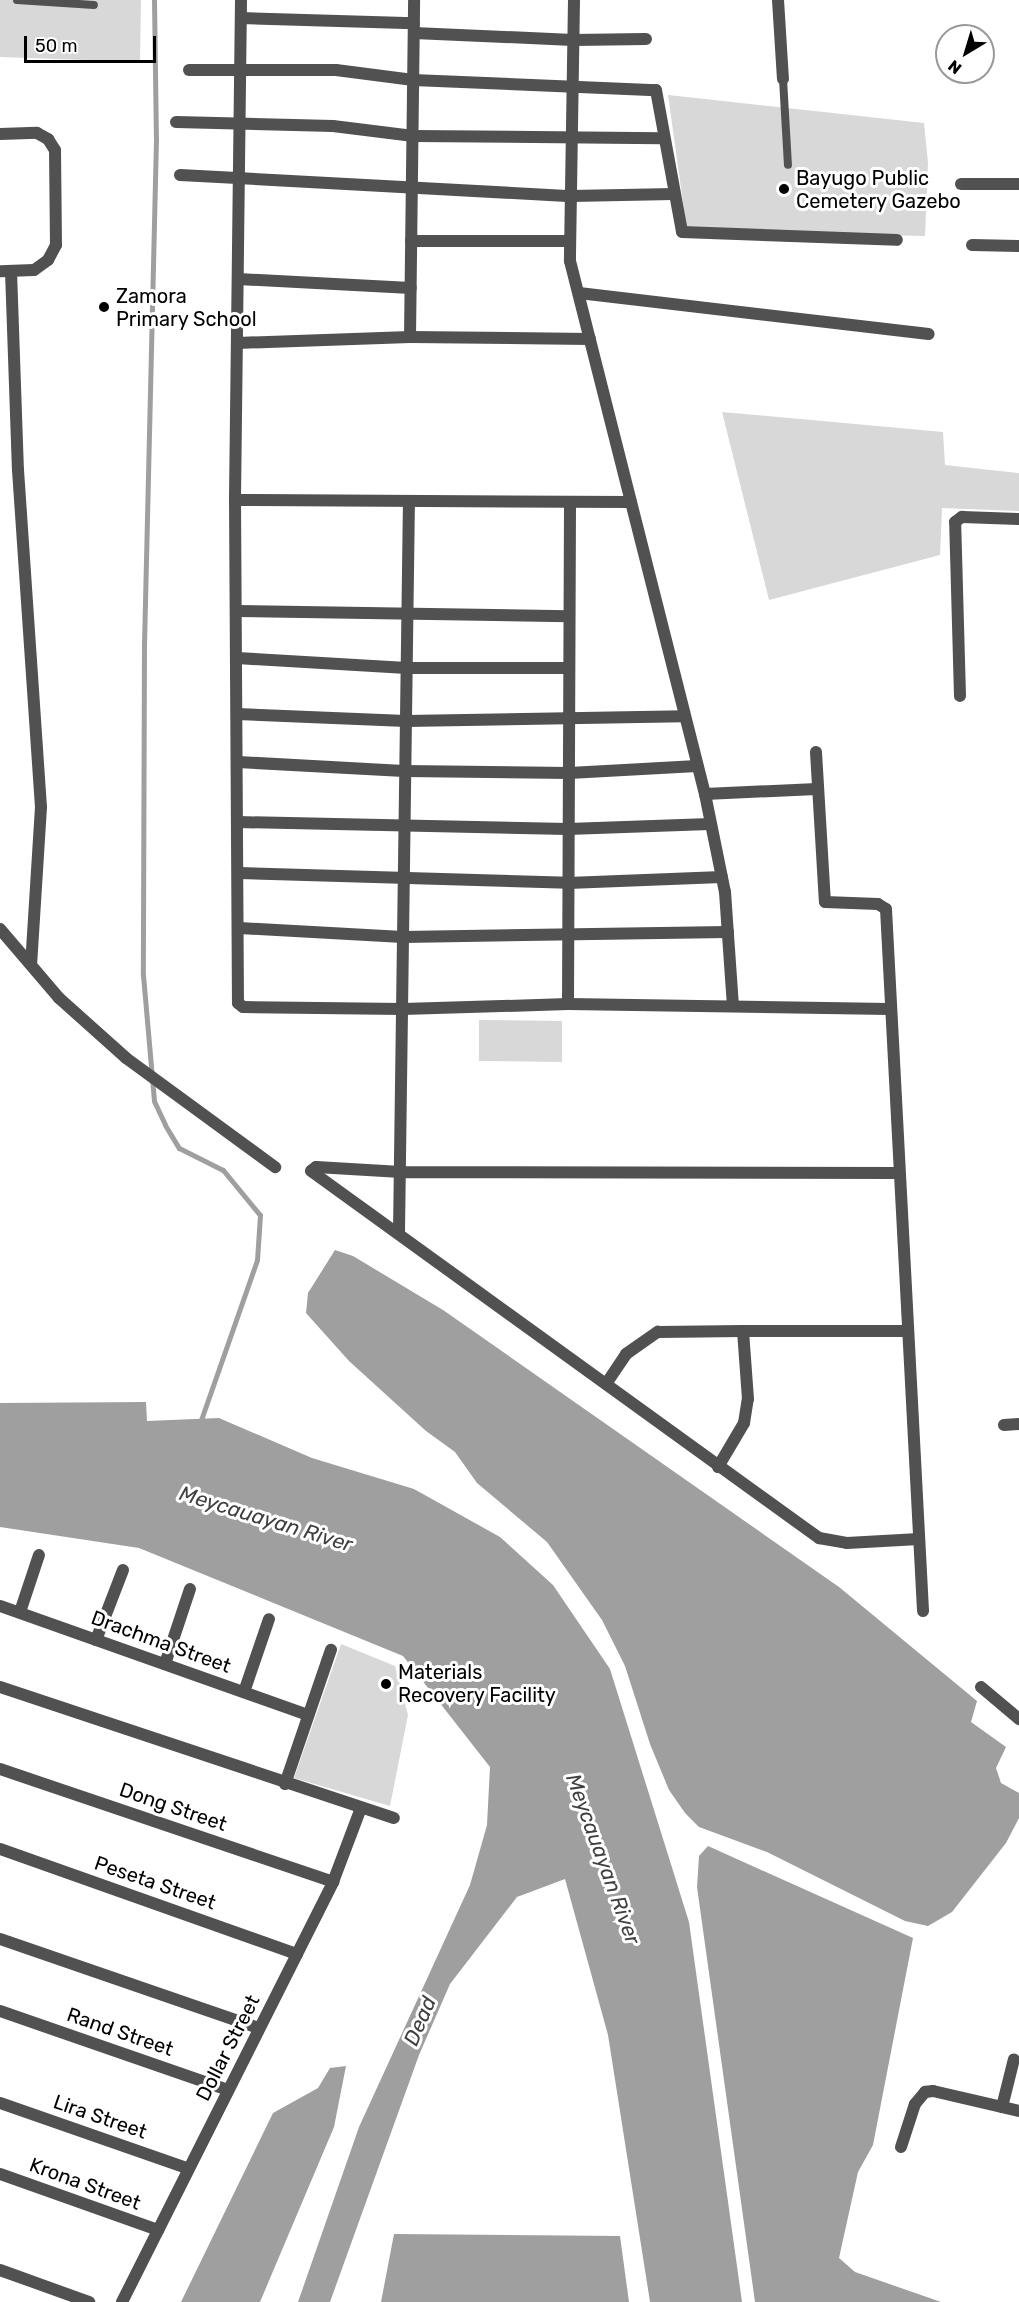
<!DOCTYPE html>
<style>
body{margin:0}
#map{position:relative;width:1019px;height:2302px;overflow:hidden;background:#fff;font-family:Rubik,sans-serif}
div>[style]{position:absolute}
.green>*{inset:0;background:#d8d8d8}
.water>*{inset:0;background:#9f9f9f}
.stream>*{height:5px;margin:-2.5px;padding:0 2.5px;transform-origin:2.5px;border-radius:2.5px;background:#9f9f9f}
.lane>*{height:8px;margin:-4px;padding:0 4px;transform-origin:4px;border-radius:4px;background:#515151}
.street>*{height:12px;margin:-6px;padding:0 6px;transform-origin:6px;border-radius:6px;background:#515151}
.dots>*{width:16px;height:16px;translate:-50% -50%;box-sizing:border-box;border:3px solid #fff;border-radius:50%}
span{translate:-50% -50%;white-space:nowrap;text-align:center;line-height:1.15;-webkit-text-stroke:6px #fff;paint-order:stroke}
.poi-label{font-size:20px;color:#000}
.left{translate:0 -50%;text-align:left}
.street-label{font-size:20px;color:#000}
.water-label{font-size:21px;color:#404040;font-style:italic}
.north{position:absolute;left:935px;top:24px;width:60px;height:60px;box-sizing:border-box;background:#fff;border:2px solid #999;border-radius:50%;rotate:218deg;font-size:16px;font-weight:700;line-height:24px;text-align:center;color:#000}
.north::after{content:'';display:block;margin:auto;width:21px;height:27px;background:#000;clip-path:polygon(50% 0,100% 100%,50% 72%,0 100%)}
.scale{position:absolute;left:24px;top:36px;width:132px;height:27px;box-sizing:border-box;border:3px solid #000;border-top:0;padding-left:8px;font-size:18px;line-height:21px;white-space:nowrap;color:#000;-webkit-text-stroke:4px #fff;paint-order:stroke}
</style>
<div id="map">
<div class="green">
<i style="clip-path:polygon(0 0,141px 0,140px 62px,0 57px)"></i>
<i style="clip-path:polygon(668px 95px,924px 123px,928px 163px,925px 236px,687px 231px)"></i>
<i style="clip-path:polygon(722px 412px,943px 432px,945px 465px,1019px 473px,1019px 511px,942px 508px,940px 555px,769px 600px)"></i>
<i style="clip-path:polygon(479px 1020px,562px 1021px,562px 1062px,479px 1061px)"></i>
<i style="clip-path:polygon(341px 1644px,395px 1666px,408px 1715px,390px 1806px,294px 1778px)"></i>
</div>
<div class="water">
<i style="clip-path:polygon(335px 1250px,353px 1256px,443px 1310px,839px 1587px,977px 1701px,971px 1722px,1006px 1747px,996px 1768px,1001px 1783px,1019px 1793px,1019px 1818px,1006px 1843px,952px 1912px,928px 1926px,905px 1921px,767px 1852px,699px 1827px,685px 1813px,669px 1790px,650px 1744px,625px 1666px,602px 1620px,547px 1542px,477px 1483px,455px 1452px,426px 1431px,349px 1361px,306px 1313px,308px 1293px)"></i>
<i style="clip-path:polygon(146px 1402px,147px 1421px,219px 1418px,312px 1458px,414px 1489px,500px 1537px,553px 1585px,610px 1669px,689px 1922px,742px 2302px,650px 2302px,608px 2035px,565px 1879px,517px 1897px,450px 1984px,419px 2055px,330px 2302px,298px 2302px,359px 2127px,470px 1885px,487px 1825px,490px 1767px,403px 1656px,139px 1548px,0 1527px,0 1403px)"></i>
<i style="clip-path:polygon(708px 1846px,913px 1938px,873px 2145px,858px 2172px,839px 2258px,855px 2272px,941px 2302px,755px 2302px,697px 1887px,699px 1856px)"></i>
<i style="clip-path:polygon(346px 2066px,334px 2127px,260px 2302px,181px 2302px,273px 2113px,318px 2088px,330px 2068px)"></i>
<i style="clip-path:polygon(394px 2234px,620px 2236px,629px 2302px,381px 2302px)"></i>
</div>
<div class="stream">
<i style="left:154px;top:0;width:139px;rotate:89.2deg"></i>
<i style="left:156px;top:139px;width:505px;rotate:91.36deg"></i>
<i style="left:144px;top:644px;width:331px;rotate:90.2deg"></i>
<i style="left:143px;top:975px;width:126px;rotate:85deg"></i>
<i style="left:154px;top:1101px;width:26px;rotate:65deg"></i>
<i style="left:165px;top:1125px;width:27px;rotate:59deg"></i>
<i style="left:179px;top:1148px;width:49px;rotate:26.6deg"></i>
<i style="left:223px;top:1170px;width:58px;rotate:50.6deg"></i>
<i style="left:260px;top:1215px;width:45px;rotate:93.8deg"></i>
<i style="left:257px;top:1260px;width:173px;rotate:109.3deg"></i>
</div>
<div class="lane">
<i style="left:17px;top:0;width:77px;rotate:3.7deg"></i>
<i style="left:783px;top:79px;width:86px;rotate:86.7deg"></i>
</div>
<div class="street">
<i style="left:241px;top:0;width:500px;rotate:90.69deg"></i>
<i style="left:235px;top:500px;width:503px;rotate:89.66deg"></i>
<i style="left:238px;top:1003px;width:6px;rotate:39deg"></i>
<i style="left:243px;top:1007px;width:160px;rotate:0.7deg"></i>
<i style="left:403px;top:1009px;width:165px;rotate:-1.7deg"></i>
<i style="left:568px;top:1004px;width:321px;rotate:0.9deg"></i>
<i style="left:574px;top:0;width:261px;rotate:90.9deg"></i>
<i style="left:570px;top:261px;width:550px;rotate:75.79deg"></i>
<i style="left:705px;top:794px;width:100px;rotate:78.5deg"></i>
<i style="left:725px;top:892px;width:114px;rotate:86deg"></i>
<i style="left:778px;top:0;width:79px;rotate:86.4deg"></i>
<i style="left:241px;top:18px;width:173px;rotate:1.7deg"></i>
<i style="left:414px;top:33px;width:159px;rotate:2.5deg"></i>
<i style="left:573px;top:40px;width:73px;rotate:-0.8deg"></i>
<i style="left:189px;top:70px;width:147px"></i>
<i style="left:336px;top:70px;width:78px;rotate:7.4deg"></i>
<i style="left:413px;top:80px;width:243px;rotate:2.4deg"></i>
<i style="left:656px;top:90px;width:144px;rotate:79.6deg"></i>
<i style="left:682px;top:232px;width:215px;rotate:2.1deg"></i>
<i style="left:176px;top:122px;width:157px;rotate:1.5deg"></i>
<i style="left:333px;top:126px;width:81px;rotate:7.1deg"></i>
<i style="left:413px;top:136px;width:249px;rotate:0.5deg"></i>
<i style="left:0;top:134px;width:37px;rotate:-2deg"></i>
<i style="left:37px;top:133px;width:13px;rotate:29deg"></i>
<i style="left:48px;top:139px;width:13px;rotate:58deg"></i>
<i style="left:55px;top:150px;width:95px;rotate:89.4deg"></i>
<i style="left:56px;top:245px;width:17px;rotate:118deg"></i>
<i style="left:48px;top:260px;width:17px;rotate:144deg"></i>
<i style="left:34px;top:270px;width:34px;rotate:178deg"></i>
<i style="left:180px;top:175px;width:392px;rotate:3.1deg"></i>
<i style="left:571px;top:196px;width:103px;rotate:-1.1deg"></i>
<i style="left:961px;top:184px;width:58px"></i>
<i style="left:411px;top:241px;width:158px"></i>
<i style="left:972px;top:245px;width:47px;rotate:1.2deg"></i>
<i style="left:11px;top:271px;width:199px;rotate:88deg"></i>
<i style="left:18px;top:470px;width:338px;rotate:86.1deg"></i>
<i style="left:41px;top:807px;width:158px;rotate:93.6deg"></i>
<i style="left:238px;top:279px;width:173px;rotate:3deg"></i>
<i style="left:579px;top:293px;width:352px;rotate:6.7deg"></i>
<i style="left:410px;top:337px;width:337px;rotate:-89.3deg"></i>
<i style="left:237px;top:343px;width:173px;rotate:-2deg"></i>
<i style="left:410px;top:337px;width:180px;rotate:0.6deg"></i>
<i style="left:235px;top:500px;width:396px;rotate:0.3deg"></i>
<i style="left:236px;top:611px;width:333px;rotate:0.9deg"></i>
<i style="left:237px;top:658px;width:170px;rotate:3.4deg"></i>
<i style="left:407px;top:668px;width:162px"></i>
<i style="left:960px;top:696px;width:174px;rotate:-91.6deg"></i>
<i style="left:955px;top:522px;width:9px;rotate:-36deg"></i>
<i style="left:962px;top:517px;width:57px;rotate:2deg"></i>
<i style="left:237px;top:714px;width:169px;rotate:2.4deg"></i>
<i style="left:406px;top:721px;width:278px;rotate:-1deg"></i>
<i style="left:816px;top:752px;width:150px;rotate:86.6deg"></i>
<i style="left:825px;top:902px;width:53px;rotate:2.2deg"></i>
<i style="left:878px;top:904px;width:9px;rotate:32deg"></i>
<i style="left:886px;top:909px;width:703px;rotate:86.98deg"></i>
<i style="left:238px;top:762px;width:166px;rotate:3.1deg"></i>
<i style="left:404px;top:771px;width:165px;rotate:0.7deg"></i>
<i style="left:569px;top:773px;width:128px;rotate:-3.1deg"></i>
<i style="left:705px;top:794px;width:112px;rotate:-2.6deg"></i>
<i style="left:238px;top:822px;width:330px;rotate:1.2deg"></i>
<i style="left:568px;top:829px;width:142px;rotate:-2deg"></i>
<i style="left:239px;top:873px;width:329px;rotate:1.7deg"></i>
<i style="left:568px;top:883px;width:154px;rotate:-2.2deg"></i>
<i style="left:240px;top:928px;width:163px;rotate:3.2deg"></i>
<i style="left:403px;top:937px;width:325px;rotate:-0.9deg"></i>
<i style="left:0;top:929px;width:91px;rotate:49.5deg"></i>
<i style="left:59px;top:998px;width:90px;rotate:41.8deg"></i>
<i style="left:126px;top:1058px;width:185px;rotate:36.2deg"></i>
<i style="left:568px;top:1004px;width:502px;rotate:-89.77deg"></i>
<i style="left:899px;top:1173px;width:498px;rotate:-179.9deg"></i>
<i style="left:401px;top:1172px;width:85px;rotate:-176.6deg"></i>
<i style="left:316px;top:1167px;width:6px;rotate:141deg"></i>
<i style="left:311px;top:1171px;width:627px;rotate:35.85deg"></i>
<i style="left:819px;top:1538px;width:28px;rotate:10deg"></i>
<i style="left:847px;top:1543px;width:72px;rotate:-3.2deg"></i>
<i style="left:399px;top:1232px;width:731px;rotate:-89.22deg"></i>
<i style="left:606px;top:1384px;width:36px;rotate:-56deg"></i>
<i style="left:626px;top:1354px;width:39px;rotate:-35deg"></i>
<i style="left:658px;top:1332px;width:85px;rotate:-0.7deg"></i>
<i style="left:1004px;top:1425px;width:15px;rotate:-4deg"></i>
<i style="left:718px;top:1467px;width:51px;rotate:-59.4deg"></i>
<i style="left:744px;top:1423px;width:24px;rotate:-81deg"></i>
<i style="left:748px;top:1399px;width:68px;rotate:-94.2deg"></i>
<i style="left:743px;top:1331px;width:165px"></i>
<i style="left:0;top:1606px;width:327px;rotate:19.5deg"></i>
<i style="left:20px;top:1612px;width:60px;rotate:-71.6deg"></i>
<i style="left:96px;top:1640px;width:75px;rotate:-68.9deg"></i>
<i style="left:165px;top:1664px;width:79px;rotate:-71.6deg"></i>
<i style="left:0;top:1687px;width:415px;rotate:18.4deg"></i>
<i style="left:981px;top:1687px;width:50px;rotate:40.1deg"></i>
<i style="left:244px;top:1692px;width:77px;rotate:-71.1deg"></i>
<i style="left:0;top:1769px;width:352px;rotate:18.7deg"></i>
<i style="left:285px;top:1784px;width:142px;rotate:-71.1deg"></i>
<i style="left:0;top:1849px;width:315px;rotate:19.5deg"></i>
<i style="left:0;top:1939px;width:274px;rotate:19deg"></i>
<i style="left:0;top:2011px;width:241px;rotate:19.1deg"></i>
<i style="left:0;top:2103px;width:198px;rotate:19.2deg"></i>
<i style="left:1002px;top:2107px;width:49px;rotate:-76deg"></i>
<i style="left:901px;top:2147px;width:45px;rotate:-72deg"></i>
<i style="left:915px;top:2104px;width:16px;rotate:-50deg"></i>
<i style="left:925px;top:2092px;width:8px;rotate:-7deg"></i>
<i style="left:933px;top:2091px;width:88px;rotate:13.1deg"></i>
<i style="left:0;top:2174px;width:168px;rotate:19.5deg"></i>
<i style="left:0;top:2270px;width:95px;rotate:19.8deg"></i>
<i style="left:122px;top:2302px;width:470px;rotate:-63.3deg"></i>
<i style="left:333px;top:1882px;width:79px;rotate:-69.3deg"></i>
</div>
<div class="dots">
<i style="left:784px;top:189px;background:#000"></i>
<i style="left:104px;top:307px;background:#000"></i>
<i style="left:386px;top:1684px;background:#000"></i>
</div>
<div class="poi-label">
<span class="left" style="left:796px;top:190px">Bayugo Public<br>Cemetery Gazebo</span>
<span class="left" style="left:116px;top:308px">Zamora<br>Primary School</span>
<span class="left" style="left:398px;top:1684px">Materials<br>Recovery Facility</span>
</div>
<div class="street-label">
<span style="left:161px;top:1642px;rotate:20deg">Drachma Street</span>
<span style="left:173px;top:1807px;rotate:19deg">Dong Street</span>
<span style="left:155px;top:1883px;rotate:19deg">Peseta Street</span>
<span style="left:120px;top:2032px;rotate:19deg">Rand Street</span>
<span style="left:228px;top:2048px;rotate:-63deg">Dollar Street</span>
<span style="left:100px;top:2117px;rotate:19deg">Lira Street</span>
<span style="left:85px;top:2184px;rotate:20deg">Krona Street</span>
</div>
<div class="water-label">
<span style="left:266px;top:1519px;rotate:17deg">Meycauayan River</span>
<span style="left:603px;top:1859px;rotate:70deg">Meycauayan River</span>
<span style="left:420px;top:2021px;rotate:-67deg">Dead</span>
</div>
<div class="north">N</div>
<div class="scale">50 m</div>
</div>
